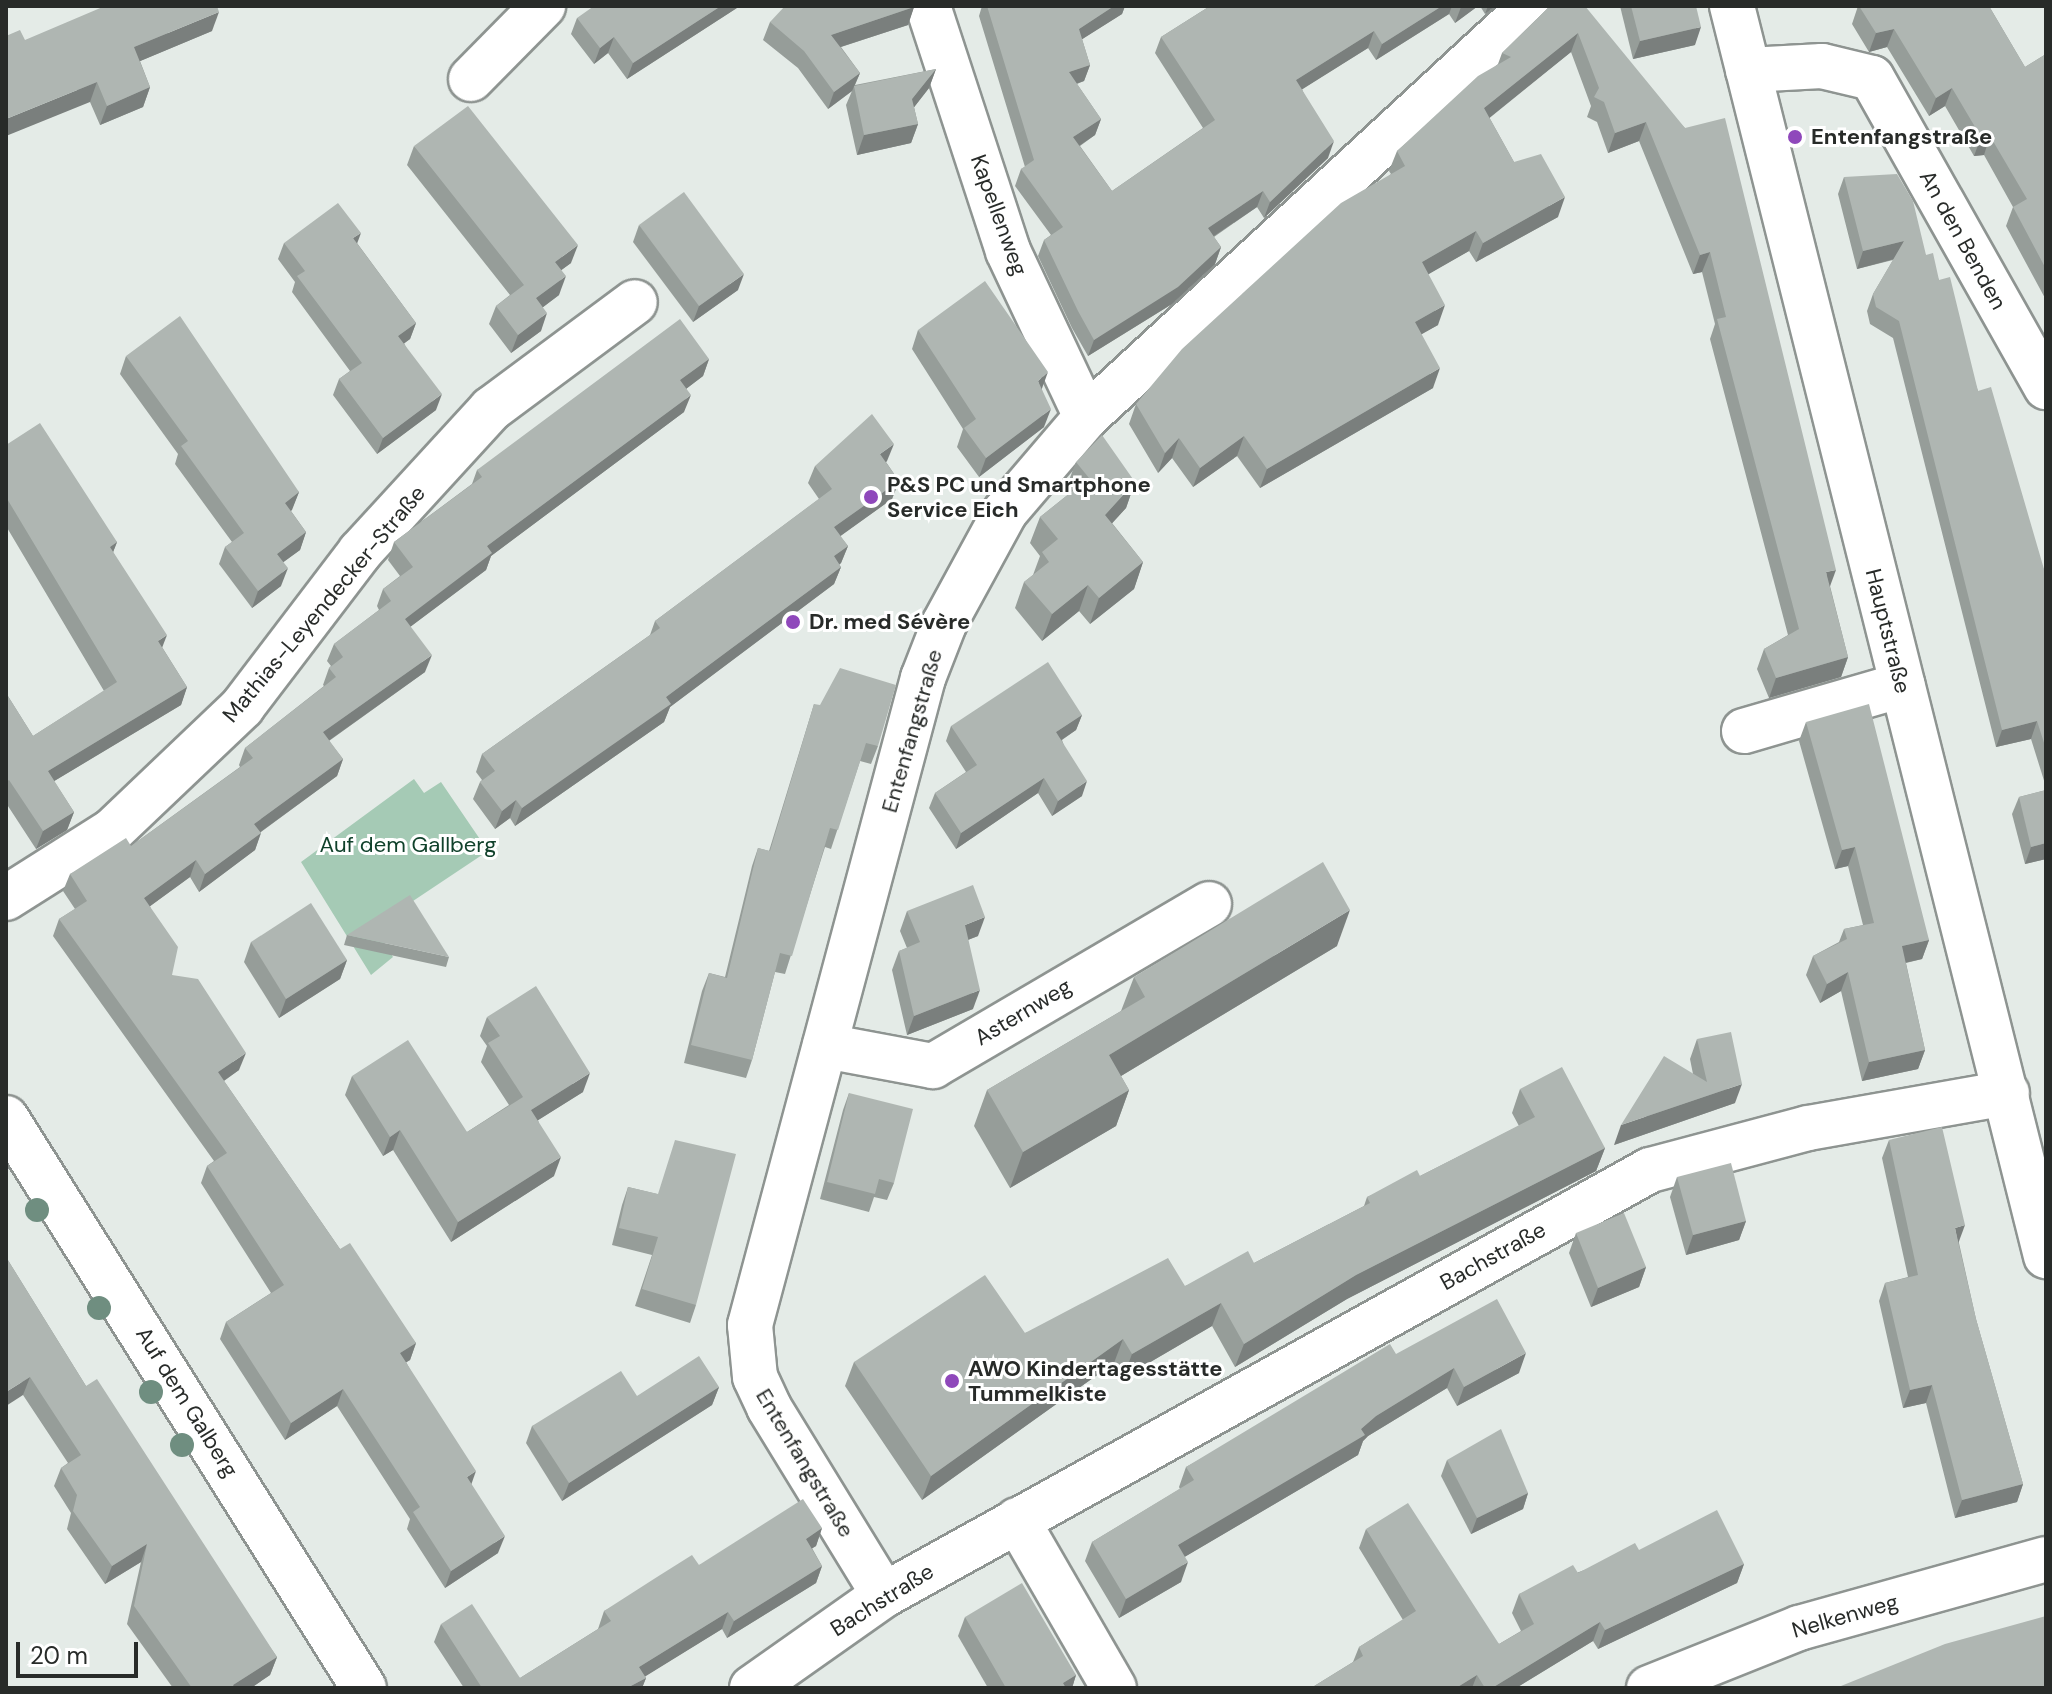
<!DOCTYPE html>
<meta charset="utf-8">
<style>
body{margin:0}
#map{position:relative;width:2052px;height:1694px;overflow:hidden;background:#e4ebe7;font-family:"DM Sans",sans-serif}
div>[style]{position:absolute}
.green>*{inset:0;background:#a5cab5}
.roads{filter:drop-shadow(2px 0 #8e9491) drop-shadow(-2px 0 #8e9491) drop-shadow(0 2px #8e9491) drop-shadow(0 -2px #8e9491)}
.minor>*{height:44px;margin:-22px;padding:0 22px;transform-origin:22px;border-radius:22px;background:#fff}
.trees>*{width:24px;height:24px;margin:-12px;border-radius:50%;background:#6f8e80}
.wall>*{inset:0;background:#969d99}
.shaded-wall>*{inset:0;background:#7a7f7d}
.building>*{inset:0;background:#afb6b2}
.dots>*{width:22px;height:22px;translate:-50% -50%;box-sizing:border-box;border:4px solid #fff;border-radius:50%}
span{translate:-50% -50%;white-space:nowrap;text-align:center;line-height:1.15;-webkit-text-stroke:6px #fff;paint-order:stroke}
.poi-label{font-size:22px;color:#282b29;font-weight:700}
.left{translate:0 -50%;text-align:left}
.street-label{font-size:22px;color:#282b29}
.park-label{font-size:22px;color:#10412b}
.frame{position:absolute;inset:0;border:8px solid #282b29;pointer-events:none}
.scale{position:absolute;left:16px;top:1642px;width:122px;height:36px;box-sizing:border-box;border:4px solid #282b29;border-top:0;padding-left:10px;font-size:24px;line-height:28px;white-space:nowrap;color:#282b29;-webkit-text-stroke:6px #fff;paint-order:stroke}
</style>
<div id="map">
<div class="green">
<i style="clip-path:polygon(414px 779px,424px 793px,441px 782px,488px 851px,374px 927px,393px 957px,371px 975px,301px 862px)"></i>
</div>
<div class="roads">
<div class="minor">
<i style="left:928px;top:6px;width:258px;rotate:71.9deg"></i>
<i style="left:1008px;top:251px;width:183px;rotate:64.8deg"></i>
<i style="left:1732px;top:6px;width:1289px;rotate:75.9deg"></i>
<i style="left:1748px;top:70px;width:74px;rotate:-3.1deg"></i>
<i style="left:1822px;top:66px;width:51px;rotate:13.5deg"></i>
<i style="left:1872px;top:78px;width:355px;rotate:60.6deg"></i>
<i style="left:471px;top:79px;width:103px;rotate:-45.4deg"></i>
<i style="left:1744px;top:731px;width:165px;rotate:-16.2deg"></i>
<i style="left:6px;top:898px;width:125px;rotate:-32.3deg"></i>
<i style="left:112px;top:831px;width:180px;rotate:-43.6deg"></i>
<i style="left:242px;top:707px;width:195px;rotate:-52.7deg"></i>
<i style="left:360px;top:552px;width:194px;rotate:-47.5deg"></i>
<i style="left:491px;top:409px;width:179px;rotate:-36.6deg"></i>
<i style="left:825px;top:1046px;width:110px;rotate:10.5deg"></i>
<i style="left:933px;top:1066px;width:320px;rotate:-30.4deg"></i>
<i style="left:6px;top:1118px;width:673px;rotate:57.87deg"></i>
<i style="left:1017px;top:1520px;width:194px;rotate:60deg"></i>
<i style="left:884px;top:1595px;width:220px;rotate:-121.5deg"></i>
<i style="left:769px;top:1407px;width:33px;rotate:-115deg"></i>
<i style="left:755px;top:1377px;width:52px;rotate:-95.5deg"></i>
<i style="left:750px;top:1325px;width:670px;rotate:-75.03deg"></i>
<i style="left:923px;top:678px;width:58px;rotate:-68.7deg"></i>
<i style="left:944px;top:624px;width:128px;rotate:-61.4deg"></i>
<i style="left:1005px;top:512px;width:125px;rotate:-49.5deg"></i>
<i style="left:1086px;top:417px;width:606px;rotate:-42.73deg"></i>
<i style="left:752px;top:1688px;width:161px;rotate:-35.2deg"></i>
<i style="left:884px;top:1595px;width:876px;rotate:-29.02deg"></i>
<i style="left:1650px;top:1170px;width:163px;rotate:-14.9deg"></i>
<i style="left:1808px;top:1128px;width:202px;rotate:-10deg"></i>
<i style="left:1649px;top:1688px;width:162px;rotate:-21.8deg"></i>
<i style="left:1799px;top:1628px;width:256px;rotate:-15.6deg"></i>
</div>
</div>
<div class="trees">
<i style="left:37px;top:1210px"></i>
<i style="left:99px;top:1308px"></i>
<i style="left:151px;top:1392px"></i>
<i style="left:182px;top:1445px"></i>
</div>
<div class="wall">
<i style="clip-path:polygon(740px 6px,627px 79px,608px 53px,594px 64px,571px 34px,577px 18px)"></i>
<i style="clip-path:polygon(982px 6px,1125px 6px,1122px 14px,1082px 39px,1090px 65px,1084px 81px,1077px 84px,1101px 119px,1095px 135px,1080px 146px,1112px 191px,1203px 128px,1155px 53px,1161px 37px,1210px 6px,1478px 6px,1455px 23px,1449px 14px,1376px 60px,1368px 48px,1302px 89px,1328px 158px,1264px 218px,1257px 207px,1214px 237px,1221px 247px,1215px 264px,1172px 304px,1088px 356px,1072px 328px,1038px 256px,1044px 240px,1051px 235px,1015px 186px,1021px 169px,1025px 167px,979px 16px)"></i>
<i style="clip-path:polygon(1480px 6px,1495px 6px,1485px 14px)"></i>
<i style="clip-path:polygon(1550px 6px,1685px 128px,1830px 586px,1848px 657px,1841px 677px,1769px 698px,1757px 669px,1764px 649px,1788px 635px,1710px 339px,1715px 324px,1702px 272px,1693px 274px,1639px 141px,1608px 153px,1597px 122px,1587px 117px,1591px 106px,1571px 52px,1489px 117px,1514px 162px,1558px 217px,1476px 262px,1469px 251px,1428px 274px,1438px 325px,1421px 334px,1433px 388px,1260px 488px,1237px 456px,1193px 487px,1172px 458px,1158px 473px,1129px 424px,1136px 404px,1391px 174px,1389px 171px,1397px 151px,1498px 64px,1502px 53px)"></i>
<i style="clip-path:polygon(1620px 6px,1696px 6px,1695px 45px,1633px 59px)"></i>
<i style="clip-path:polygon(1858px 6px,1989px 6px,2025px 67px,2046px 54px,2046px 300px,2006px 226px,2013px 207px,1984px 155px,1974px 156px,1945px 106px,1929px 116px,1887px 47px,1869px 52px,1852px 24px)"></i>
<i style="clip-path:polygon(914px 7px,908px 25px,841px 47px,860px 73px,855px 85px,936px 69px,929px 88px,914px 107px,918px 124px,911px 143px,857px 155px,846px 105px,852px 91px,828px 109px,798px 68px,763px 40px,770px 22px)"></i>
<i style="clip-path:polygon(212px 31px,140px 61px,150px 87px,143px 107px,100px 125px,90px 102px,25px 40px)"></i>
<i style="clip-path:polygon(414px 146px,571px 263px,561px 270px,559px 295px,543px 307px,541px 331px,511px 353px,489px 324px,496px 306px,510px 295px,407px 165px)"></i>
<i style="clip-path:polygon(1844px 177px,1926px 255px,1939px 280px,1978px 391px,2046px 576px,2046px 787px,2031px 739px,1996px 747px,1893px 338px,1870px 324px,1867px 311px,1873px 294px,1893px 260px,1857px 269px,1838px 194px)"></i>
<i style="clip-path:polygon(639px 225px,738px 290px,693px 322px,633px 242px)"></i>
<i style="clip-path:polygon(284px 243px,357px 243px,416px 323px,410px 339px,404px 343px,436px 410px,377px 454px,333px 395px,339px 379px,350px 371px,292px 292px,295px 282px,278px 259px)"></i>
<i style="clip-path:polygon(918px 330px,1042px 389px,1044px 427px,979px 477px,957px 447px,963px 429px,912px 349px)"></i>
<i style="clip-path:polygon(126px 356px,299px 492px,291px 511px,306px 532px,300px 550px,283px 562px,281px 586px,252px 608px,219px 564px,225px 547px,232px 542px,175px 464px,178px 454px,120px 374px)"></i>
<i style="clip-path:polygon(709px 359px,703px 376px,686px 389px,684px 412px,491px 556px,486px 570px,410px 627px,425px 672px,329px 741px,343px 759px,337px 776px,261px 832px,255px 850px,199px 892px,190px 877px,150px 906px,172px 975px,239px 1070px,224px 1081px,340px 1249px,416px 1343px,410px 1360px,406px 1362px,471px 1484px,498px 1553px,445px 1588px,407px 1529px,410px 1519px,337px 1406px,285px 1440px,220px 1339px,226px 1322px,271px 1293px,201px 1183px,207px 1166px,214px 1161px,53px 936px,59px 919px,75px 909px,63px 891px,70px 874px,131px 846px,240px 767px,239px 765px,245px 748px,324px 686px,323px 685px,329px 668px,331px 666px,327px 661px,334px 644px,379px 610px,377px 606px,383px 589px,400px 576px,388px 560px,394px 542px,472px 484px,477px 470px)"></i>
<i style="clip-path:polygon(6px 445px,117px 542px,113px 552px,162px 647px,187px 687px,181px 705px,54px 781px,74px 812px,67px 830px,36px 849px,6px 803px,6px 693px,33px 736px,104px 691px,6px 526px)"></i>
<i style="clip-path:polygon(887px 461px,886px 462px,899px 481px,892px 499px,840px 536px,848px 546px,841px 563px,839px 565px,841px 567px,834px 584px,670px 707px,664px 722px,515px 826px,510px 818px,495px 829px,473px 799px,480px 782px,482px 780px,476px 772px,482px 754px,650px 635px,655px 621px,819px 499px,808px 483px,815px 466px)"></i>
<i style="clip-path:polygon(1076px 462px,1135px 482px,1126px 508px,1112px 523px,1143px 562px,1134px 589px,1090px 624px,1079px 611px,1042px 641px,1015px 608px,1024px 582px,1033px 575px,1040px 556px,1030px 543px,1040px 517px,1070px 493px,1066px 488px)"></i>
<i style="clip-path:polygon(814px 704px,878px 746px,871px 764px,860px 761px,831px 849px,825px 847px,785px 974px,775px 972px,752px 1060px,746px 1078px,684px 1063px,702px 991px,709px 973px,725px 977px,752px 866px,758px 848px,769px 851px)"></i>
<i style="clip-path:polygon(1082px 715px,1076px 730px,1062px 740px,1082px 796px,1052px 816px,1038px 793px,956px 849px,929px 808px,935px 793px,966px 772px,946px 741px,951px 726px)"></i>
<i style="clip-path:polygon(1806px 722px,1929px 940px,1922px 959px,1906px 963px,1925px 1050px,1918px 1069px,1862px 1081px,1841px 991px,1820px 1003px,1806px 975px,1813px 956px,1839px 942px,1844px 929px,1863px 925px,1848px 866px,1835px 869px,1799px 741px)"></i>
<i style="clip-path:polygon(2046px 790px,2046px 859px,2025px 864px,2012px 814px,2019px 797px)"></i>
<i style="clip-path:polygon(907px 911px,978px 936px,968px 940px,973px 1009px,907px 1035px,892px 970px,899px 951px,907px 948px,900px 931px)"></i>
<i style="clip-path:polygon(347px 935px,449px 957px,446px 967px,344px 945px)"></i>
<i style="clip-path:polygon(251px 942px,347px 960px,340px 979px,279px 1018px,244px 962px)"></i>
<i style="clip-path:polygon(1337px 946px,1121px 1076px,1129px 1090px,1116px 1126px,1010px 1188px,974px 1126px,987px 1090px,1121px 1011px,1134px 977px)"></i>
<i style="clip-path:polygon(487px 1017px,583px 1092px,538px 1120px,554px 1176px,451px 1242px,393px 1150px,383px 1156px,345px 1095px,352px 1076px,467px 1132px,509px 1105px,481px 1062px,487px 1046px,480px 1036px)"></i>
<i style="clip-path:polygon(1697px 1039px,1735px 1103px,1614px 1145px,1693px 1074px,1690px 1059px)"></i>
<i style="clip-path:polygon(1520px 1089px,1605px 1148px,1596px 1171px,1347px 1299px,1235px 1367px,1212px 1326px,1123px 1378px,1114px 1363px,922px 1500px,845px 1386px,854px 1362px,1025px 1333px,1185px 1286px,1254px 1263px,1364px 1206px,1367px 1197px,1420px 1176px,1519px 1126px,1512px 1113px)"></i>
<i style="clip-path:polygon(849px 1093px,894px 1183px,887px 1200px,874px 1197px,869px 1212px,820px 1199px,843px 1110px)"></i>
<i style="clip-path:polygon(1889px 1140px,1959px 1243px,1976px 1319px,2023px 1484px,2017px 1502px,1955px 1518px,1926px 1403px,1903px 1408px,1879px 1301px,1885px 1283px,1908px 1277px,1882px 1158px)"></i>
<i style="clip-path:polygon(1677px 1177px,1746px 1221px,1739px 1240px,1686px 1255px,1670px 1197px)"></i>
<i style="clip-path:polygon(628px 1187px,657px 1194px,696px 1305px,690px 1323px,635px 1306px,652px 1255px,612px 1245px,622px 1205px)"></i>
<i style="clip-path:polygon(1576px 1233px,1646px 1267px,1639px 1287px,1591px 1307px,1569px 1253px)"></i>
<i style="clip-path:polygon(6px 1257px,86px 1386px,277px 1657px,270px 1675px,251px 1688px,173px 1688px,127px 1624px,141px 1562px,105px 1584px,67px 1529px,71px 1513px,54px 1486px,61px 1468px,68px 1463px,23px 1395px)"></i>
<i style="clip-path:polygon(1396px 1354px,1519px 1373px,1457px 1406px,1447px 1388px,1368px 1436px,1363px 1441px,1358px 1455px,1184px 1557px,1181px 1582px,1119px 1618px,1085px 1561px,1092px 1542px,1180px 1489px,1179px 1487px,1186px 1467px)"></i>
<i style="clip-path:polygon(719px 1387px,712px 1405px,562px 1501px,526px 1443px,532px 1426px,637px 1396px)"></i>
<i style="clip-path:polygon(1447px 1460px,1528px 1493px,1523px 1509px,1471px 1534px,1441px 1476px)"></i>
<i style="clip-path:polygon(822px 1528px,816px 1546px,812px 1548px,822px 1566px,816px 1583px,727px 1638px,722px 1629px,645px 1676px,646px 1678px,642px 1688px,464px 1688px,434px 1642px,441px 1624px,520px 1678px,598px 1629px,604px 1611px,699px 1565px)"></i>
<i style="clip-path:polygon(1366px 1529px,1499px 1644px,1521px 1631px,1512px 1613px,1519px 1594px,1639px 1550px,1744px 1564px,1737px 1583px,1598px 1649px,1593px 1641px,1516px 1688px,1311px 1688px,1353px 1662px,1359px 1647px,1403px 1620px,1359px 1548px)"></i>
<i style="clip-path:polygon(965px 1617px,1076px 1675px,1072px 1688px,988px 1688px,958px 1636px)"></i>
</div>
<div class="shaded-wall">
<i style="clip-path:polygon(721px 6px,740px 6px,627px 79px,633px 63px)"></i>
<i style="clip-path:polygon(1114px 6px,1125px 6px,1122px 14px,1073px 45px,1079px 29px)"></i>
<i style="clip-path:polygon(1442px 6px,1452px 6px,1449px 14px,1376px 60px,1382px 44px)"></i>
<i style="clip-path:polygon(1462px 6px,1478px 6px,1455px 23px,1461px 7px)"></i>
<i style="clip-path:polygon(1488px 6px,1495px 6px,1485px 14px)"></i>
<i style="clip-path:polygon(914px 7px,908px 25px,825px 52px,831px 35px)"></i>
<i style="clip-path:polygon(219px 12px,212px 31px,126px 67px,134px 47px)"></i>
<i style="clip-path:polygon(1701px 27px,1695px 45px,1633px 59px,1640px 41px)"></i>
<i style="clip-path:polygon(1894px 29px,1887px 47px,1869px 52px,1876px 33px)"></i>
<i style="clip-path:polygon(1374px 31px,1368px 48px,1290px 97px,1296px 80px)"></i>
<i style="clip-path:polygon(1578px 33px,1571px 52px,1477px 128px,1484px 108px)"></i>
<i style="clip-path:polygon(614px 37px,608px 53px,594px 64px,600px 48px)"></i>
<i style="clip-path:polygon(1090px 65px,1084px 81px,1063px 88px,1069px 72px)"></i>
<i style="clip-path:polygon(936px 69px,929px 88px,905px 119px,912px 99px)"></i>
<i style="clip-path:polygon(860px 73px,852px 91px,828px 109px,834px 92px)"></i>
<i style="clip-path:polygon(97px 82px,90px 102px,6px 136px,6px 119px)"></i>
<i style="clip-path:polygon(150px 87px,143px 107px,100px 125px,107px 106px)"></i>
<i style="clip-path:polygon(1952px 88px,1945px 106px,1929px 116px,1936px 98px)"></i>
<i style="clip-path:polygon(1101px 119px,1095px 135px,1067px 154px,1073px 137px)"></i>
<i style="clip-path:polygon(1646px 122px,1639px 141px,1608px 153px,1615px 133px)"></i>
<i style="clip-path:polygon(918px 124px,911px 143px,857px 155px,864px 135px)"></i>
<i style="clip-path:polygon(1990px 136px,1984px 155px,1974px 156px,1981px 137px)"></i>
<i style="clip-path:polygon(1334px 141px,1328px 158px,1264px 218px,1270px 202px)"></i>
<i style="clip-path:polygon(1263px 191px,1257px 207px,1202px 244px,1208px 228px)"></i>
<i style="clip-path:polygon(1565px 197px,1558px 217px,1476px 262px,1483px 243px)"></i>
<i style="clip-path:polygon(1476px 231px,1469px 251px,1415px 282px,1422px 262px)"></i>
<i style="clip-path:polygon(361px 233px,355px 249px,353px 238px)"></i>
<i style="clip-path:polygon(1904px 241px,1898px 258px,1857px 269px,1863px 251px)"></i>
<i style="clip-path:polygon(578px 245px,571px 263px,548px 280px,555px 262px)"></i>
<i style="clip-path:polygon(1221px 247px,1215px 264px,1172px 304px,1088px 356px,1094px 340px)"></i>
<i style="clip-path:polygon(1710px 252px,1702px 272px,1693px 274px,1700px 255px)"></i>
<i style="clip-path:polygon(744px 274px,738px 290px,693px 322px,699px 306px)"></i>
<i style="clip-path:polygon(566px 276px,559px 295px,530px 317px,536px 298px)"></i>
<i style="clip-path:polygon(1445px 305px,1438px 325px,1408px 342px,1415px 322px)"></i>
<i style="clip-path:polygon(547px 313px,541px 331px,511px 353px,518px 335px)"></i>
<i style="clip-path:polygon(416px 323px,410px 339px,393px 352px,398px 336px)"></i>
<i style="clip-path:polygon(709px 359px,703px 376px,674px 398px,680px 380px)"></i>
<i style="clip-path:polygon(1440px 368px,1433px 388px,1260px 488px,1267px 469px)"></i>
<i style="clip-path:polygon(1048px 372px,1041px 391px,1038px 381px)"></i>
<i style="clip-path:polygon(442px 394px,436px 410px,377px 454px,383px 438px)"></i>
<i style="clip-path:polygon(691px 395px,684px 412px,491px 556px,486px 570px,398px 636px,405px 619px,487px 546px)"></i>
<i style="clip-path:polygon(1051px 409px,1044px 427px,979px 477px,986px 458px)"></i>
<i style="clip-path:polygon(1244px 436px,1237px 456px,1193px 487px,1200px 468px)"></i>
<i style="clip-path:polygon(1179px 438px,1172px 458px,1158px 473px,1165px 453px)"></i>
<i style="clip-path:polygon(894px 444px,887px 461px,874px 472px,880px 454px)"></i>
<i style="clip-path:polygon(899px 481px,892px 499px,828px 545px,834px 527px)"></i>
<i style="clip-path:polygon(1135px 482px,1126px 508px,1096px 541px,1105px 515px)"></i>
<i style="clip-path:polygon(299px 492px,292px 510px,278px 521px,285px 503px)"></i>
<i style="clip-path:polygon(306px 532px,300px 550px,270px 572px,277px 554px)"></i>
<i style="clip-path:polygon(117px 542px,110px 560px,110px 547px)"></i>
<i style="clip-path:polygon(848px 546px,841px 563px,827px 574px,834px 556px)"></i>
<i style="clip-path:polygon(1143px 562px,1134px 589px,1090px 624px,1099px 598px)"></i>
<i style="clip-path:polygon(841px 567px,834px 584px,670px 707px,664px 722px,515px 826px,522px 808px,666px 697px)"></i>
<i style="clip-path:polygon(288px 568px,281px 586px,252px 608px,258px 591px)"></i>
<i style="clip-path:polygon(1836px 570px,1829px 589px,1826px 572px)"></i>
<i style="clip-path:polygon(1088px 585px,1079px 611px,1042px 641px,1052px 614px)"></i>
<i style="clip-path:polygon(167px 635px,160px 653px,158px 641px)"></i>
<i style="clip-path:polygon(432px 655px,425px 672px,317px 749px,323px 732px)"></i>
<i style="clip-path:polygon(1848px 657px,1841px 677px,1769px 698px,1776px 678px)"></i>
<i style="clip-path:polygon(187px 687px,181px 705px,41px 789px,48px 771px)"></i>
<i style="clip-path:polygon(1082px 715px,1076px 730px,1051px 747px,1056px 732px)"></i>
<i style="clip-path:polygon(2037px 721px,2031px 739px,1996px 747px,2002px 730px)"></i>
<i style="clip-path:polygon(343px 759px,337px 776px,248px 841px,254px 824px)"></i>
<i style="clip-path:polygon(1044px 778px,1038px 793px,956px 849px,961px 833px)"></i>
<i style="clip-path:polygon(1087px 781px,1082px 796px,1052px 816px,1058px 801px)"></i>
<i style="clip-path:polygon(516px 800px,510px 818px,495px 829px,502px 811px)"></i>
<i style="clip-path:polygon(74px 812px,67px 830px,36px 849px,43px 831px)"></i>
<i style="clip-path:polygon(261px 833px,255px 850px,199px 892px,205px 874px)"></i>
<i style="clip-path:polygon(2046px 843px,2046px 859px,2025px 864px,2031px 847px)"></i>
<i style="clip-path:polygon(1855px 847px,1848px 866px,1835px 869px,1842px 850px)"></i>
<i style="clip-path:polygon(196px 860px,190px 877px,138px 915px,144px 898px)"></i>
<i style="clip-path:polygon(1350px 910px,1337px 946px,1096px 1091px,1109px 1055px)"></i>
<i style="clip-path:polygon(985px 917px,978px 936px,957px 944px,965px 925px)"></i>
<i style="clip-path:polygon(1929px 940px,1922px 959px,1895px 965px,1902px 946px)"></i>
<i style="clip-path:polygon(347px 960px,340px 979px,279px 1018px,286px 999px)"></i>
<i style="clip-path:polygon(1848px 972px,1841px 991px,1820px 1003px,1827px 984px)"></i>
<i style="clip-path:polygon(980px 990px,973px 1009px,907px 1035px,914px 1016px)"></i>
<i style="clip-path:polygon(1925px 1050px,1918px 1069px,1862px 1081px,1869px 1062px)"></i>
<i style="clip-path:polygon(246px 1053px,239px 1070px,212px 1089px,218px 1072px)"></i>
<i style="clip-path:polygon(590px 1073px,583px 1092px,524px 1129px,531px 1110px)"></i>
<i style="clip-path:polygon(1742px 1084px,1735px 1103px,1614px 1145px,1621px 1125px)"></i>
<i style="clip-path:polygon(1129px 1090px,1116px 1126px,1010px 1188px,1023px 1152px)"></i>
<i style="clip-path:polygon(400px 1130px,393px 1150px,383px 1156px,390px 1137px)"></i>
<i style="clip-path:polygon(1605px 1148px,1596px 1171px,1347px 1299px,1235px 1367px,1244px 1344px,1356px 1275px)"></i>
<i style="clip-path:polygon(561px 1157px,554px 1176px,451px 1242px,458px 1222px)"></i>
<i style="clip-path:polygon(1746px 1221px,1739px 1240px,1686px 1255px,1693px 1235px)"></i>
<i style="clip-path:polygon(1965px 1225px,1958px 1244px,1955px 1228px)"></i>
<i style="clip-path:polygon(1646px 1267px,1639px 1287px,1591px 1307px,1598px 1288px)"></i>
<i style="clip-path:polygon(1221px 1303px,1212px 1326px,1123px 1378px,1132px 1354px)"></i>
<i style="clip-path:polygon(1123px 1339px,1114px 1363px,922px 1500px,931px 1476px)"></i>
<i style="clip-path:polygon(416px 1343px,410px 1360px,394px 1370px,400px 1353px)"></i>
<i style="clip-path:polygon(1526px 1353px,1519px 1373px,1457px 1406px,1464px 1387px)"></i>
<i style="clip-path:polygon(1454px 1368px,1447px 1388px,1368px 1436px,1363px 1441px,1358px 1455px,1171px 1565px,1178px 1545px,1361px 1429px,1376px 1416px)"></i>
<i style="clip-path:polygon(30px 1377px,23px 1395px,6px 1406px,6px 1392px)"></i>
<i style="clip-path:polygon(1932px 1385px,1926px 1403px,1903px 1408px,1910px 1390px)"></i>
<i style="clip-path:polygon(719px 1387px,712px 1405px,562px 1501px,569px 1483px)"></i>
<i style="clip-path:polygon(343px 1389px,337px 1406px,285px 1440px,291px 1423px)"></i>
<i style="clip-path:polygon(476px 1471px,470px 1488px,467px 1477px)"></i>
<i style="clip-path:polygon(2023px 1484px,2017px 1502px,1955px 1518px,1962px 1500px)"></i>
<i style="clip-path:polygon(1528px 1493px,1523px 1509px,1471px 1534px,1477px 1518px)"></i>
<i style="clip-path:polygon(822px 1528px,816px 1546px,800px 1556px,806px 1539px)"></i>
<i style="clip-path:polygon(505px 1536px,498px 1553px,445px 1588px,451px 1571px)"></i>
<i style="clip-path:polygon(147px 1544px,141px 1562px,105px 1584px,112px 1566px)"></i>
<i style="clip-path:polygon(1188px 1562px,1181px 1582px,1119px 1618px,1126px 1599px)"></i>
<i style="clip-path:polygon(1744px 1564px,1737px 1583px,1598px 1649px,1605px 1630px)"></i>
<i style="clip-path:polygon(822px 1566px,816px 1583px,727px 1638px,734px 1621px)"></i>
<i style="clip-path:polygon(728px 1612px,722px 1629px,633px 1684px,639px 1667px)"></i>
<i style="clip-path:polygon(1600px 1622px,1593px 1641px,1516px 1688px,1492px 1688px)"></i>
<i style="clip-path:polygon(277px 1657px,270px 1675px,251px 1688px,232px 1688px,233px 1685px)"></i>
<i style="clip-path:polygon(1076px 1675px,1072px 1688px,1061px 1688px,1063px 1683px)"></i>
<i style="clip-path:polygon(1477px 1675px,1472px 1688px,1456px 1688px)"></i>
<i style="clip-path:polygon(646px 1678px,642px 1688px,627px 1688px)"></i>
</div>
<div class="building">
<i style="clip-path:polygon(105px 6px,217px 6px,219px 12px,134px 47px,150px 87px,107px 106px,97px 82px,6px 119px,6px 36px,20px 30px,25px 40px)"></i>
<i style="clip-path:polygon(594px 6px,721px 6px,633px 63px,614px 37px,600px 48px,577px 18px)"></i>
<i style="clip-path:polygon(785px 6px,914px 6px,914px 7px,831px 35px,860px 73px,834px 92px,804px 51px,770px 22px)"></i>
<i style="clip-path:polygon(987px 6px,1114px 6px,1079px 29px,1090px 65px,1069px 72px,1101px 119px,1073px 137px,1112px 191px,1215px 120px,1161px 37px,1210px 6px,1442px 6px,1382px 44px,1374px 31px,1296px 80px,1334px 141px,1270px 202px,1263px 191px,1208px 228px,1221px 247px,1178px 287px,1094px 340px,1078px 311px,1044px 240px,1063px 227px,1021px 169px,1034px 160px)"></i>
<i style="clip-path:polygon(1550px 6px,1585px 6px,1685px 128px,1725px 118px,1836px 570px,1826px 572px,1848px 657px,1776px 678px,1764px 649px,1799px 629px,1717px 319px,1726px 317px,1710px 252px,1700px 255px,1646px 122px,1615px 133px,1604px 102px,1594px 97px,1599px 88px,1578px 33px,1484px 108px,1514px 162px,1541px 154px,1565px 197px,1483px 243px,1476px 231px,1422px 262px,1445px 305px,1415px 322px,1440px 368px,1267px 469px,1244px 436px,1200px 468px,1179px 438px,1165px 453px,1136px 404px,1182px 349px,1341px 203px,1405px 166px,1397px 151px,1478px 76px,1511px 57px,1502px 53px)"></i>
<i style="clip-path:polygon(1631px 6px,1696px 6px,1701px 27px,1640px 41px)"></i>
<i style="clip-path:polygon(1859px 6px,1989px 6px,2025px 67px,2046px 54px,2046px 269px,2013px 207px,2027px 199px,1990px 136px,1981px 137px,1952px 88px,1936px 98px,1894px 29px,1876px 33px)"></i>
<i style="clip-path:polygon(936px 69px,912px 99px,918px 124px,864px 135px,854px 86px)"></i>
<i style="clip-path:polygon(468px 106px,578px 245px,555px 262px,566px 276px,536px 298px,547px 313px,518px 335px,496px 306px,524px 285px,414px 146px)"></i>
<i style="clip-path:polygon(1897px 174px,1913px 201px,1926px 255px,1933px 253px,1939px 280px,1950px 277px,1978px 391px,1991px 387px,2046px 576px,2046px 749px,2037px 721px,2002px 730px,1899px 321px,1876px 307px,1873px 294px,1904px 241px,1863px 251px,1844px 177px)"></i>
<i style="clip-path:polygon(684px 192px,744px 274px,699px 306px,639px 225px)"></i>
<i style="clip-path:polygon(338px 203px,361px 233px,353px 238px,416px 323px,398px 336px,442px 394px,383px 438px,339px 379px,362px 363px,297px 276px,305px 271px,284px 243px)"></i>
<i style="clip-path:polygon(985px 281px,1048px 372px,1038px 381px,1051px 409px,986px 458px,964px 428px,976px 419px,918px 330px)"></i>
<i style="clip-path:polygon(180px 316px,299px 492px,285px 503px,306px 532px,277px 554px,288px 568px,258px 591px,225px 547px,244px 533px,181px 446px,188px 441px,126px 356px)"></i>
<i style="clip-path:polygon(680px 319px,709px 359px,680px 380px,691px 395px,487px 546px,492px 553px,405px 619px,432px 655px,323px 732px,343px 759px,254px 824px,261px 833px,205px 874px,196px 860px,144px 898px,178px 947px,172px 975px,198px 979px,246px 1053px,218px 1072px,340px 1249px,350px 1243px,416px 1343px,400px 1353px,476px 1471px,467px 1477px,505px 1536px,451px 1571px,413px 1512px,420px 1507px,343px 1389px,291px 1423px,226px 1322px,284px 1285px,207px 1166px,227px 1153px,59px 919px,87px 901px,70px 874px,126px 838px,131px 846px,253px 758px,245px 748px,336px 677px,329px 668px,343px 657px,334px 644px,391px 601px,383px 589px,413px 567px,394px 542px,482px 477px,477px 470px)"></i>
<i style="clip-path:polygon(872px 414px,894px 444px,880px 454px,899px 481px,834px 527px,848px 546px,834px 556px,841px 567px,666px 697px,671px 704px,522px 808px,516px 800px,502px 811px,480px 782px,495px 771px,482px 754px,660px 628px,655px 621px,832px 489px,815px 466px)"></i>
<i style="clip-path:polygon(40px 423px,117px 542px,110px 547px,167px 635px,158px 641px,187px 687px,48px 771px,74px 812px,43px 831px,9px 780px,6px 782px,6px 693px,33px 736px,117px 682px,6px 497px,6px 445px)"></i>
<i style="clip-path:polygon(1102px 435px,1135px 482px,1105px 515px,1143px 562px,1099px 598px,1088px 585px,1052px 614px,1024px 582px,1049px 562px,1042px 552px,1058px 539px,1040px 517px,1089px 478px,1076px 462px)"></i>
<i style="clip-path:polygon(1048px 662px,1082px 715px,1056px 732px,1087px 781px,1058px 801px,1044px 778px,961px 833px,935px 793px,977px 765px,951px 726px)"></i>
<i style="clip-path:polygon(840px 668px,896px 685px,878px 746px,866px 743px,838px 830px,830px 828px,792px 956px,780px 953px,752px 1060px,691px 1045px,709px 973px,727px 978px,758px 848px,770px 851px,814px 704px,820px 705px)"></i>
<i style="clip-path:polygon(1869px 704px,1929px 940px,1902px 946px,1925px 1050px,1869px 1062px,1848px 972px,1827px 984px,1813px 956px,1847px 939px,1844px 929px,1874px 923px,1855px 847px,1842px 850px,1806px 722px)"></i>
<i style="clip-path:polygon(2046px 790px,2046px 843px,2031px 847px,2019px 797px)"></i>
<i style="clip-path:polygon(1323px 862px,1350px 910px,1109px 1055px,1129px 1090px,1023px 1152px,987px 1090px,1145px 997px,1134px 977px)"></i>
<i style="clip-path:polygon(973px 885px,985px 917px,965px 925px,980px 990px,914px 1016px,899px 951px,920px 942px,907px 911px)"></i>
<i style="clip-path:polygon(410px 895px,449px 957px,347px 935px)"></i>
<i style="clip-path:polygon(311px 903px,347px 960px,286px 999px,251px 942px)"></i>
<i style="clip-path:polygon(536px 986px,590px 1073px,531px 1110px,561px 1157px,458px 1222px,400px 1130px,390px 1137px,352px 1076px,408px 1040px,467px 1132px,523px 1097px,488px 1043px,500px 1036px,487px 1017px)"></i>
<i style="clip-path:polygon(1731px 1032px,1742px 1084px,1621px 1125px,1664px 1056px,1707px 1082px,1697px 1039px)"></i>
<i style="clip-path:polygon(1562px 1067px,1605px 1148px,1356px 1275px,1244px 1344px,1221px 1303px,1132px 1354px,1123px 1339px,931px 1476px,854px 1362px,985px 1275px,1025px 1333px,1168px 1258px,1185px 1286px,1248px 1251px,1254px 1263px,1370px 1203px,1367px 1197px,1417px 1170px,1420px 1176px,1535px 1117px,1520px 1089px)"></i>
<i style="clip-path:polygon(849px 1093px,913px 1109px,894px 1183px,879px 1179px,875px 1194px,827px 1182px)"></i>
<i style="clip-path:polygon(1942px 1127px,1965px 1225px,1955px 1228px,1976px 1319px,2023px 1484px,1962px 1500px,1932px 1385px,1910px 1390px,1885px 1283px,1918px 1275px,1889px 1140px)"></i>
<i style="clip-path:polygon(675px 1140px,736px 1154px,696px 1305px,642px 1289px,658px 1237px,619px 1228px,628px 1187px,658px 1194px)"></i>
<i style="clip-path:polygon(1731px 1163px,1746px 1221px,1693px 1235px,1677px 1177px)"></i>
<i style="clip-path:polygon(1624px 1213px,1646px 1267px,1598px 1288px,1576px 1233px)"></i>
<i style="clip-path:polygon(6px 1257px,86px 1386px,97px 1379px,277px 1657px,233px 1685px,235px 1688px,192px 1688px,134px 1606px,147px 1544px,112px 1566px,73px 1511px,77px 1495px,61px 1468px,81px 1455px,30px 1377px,6px 1392px)"></i>
<i style="clip-path:polygon(1497px 1299px,1526px 1353px,1464px 1387px,1454px 1368px,1376px 1416px,1361px 1429px,1365px 1435px,1178px 1545px,1188px 1562px,1126px 1599px,1092px 1542px,1194px 1480px,1186px 1467px,1390px 1344px,1396px 1354px)"></i>
<i style="clip-path:polygon(699px 1356px,719px 1387px,569px 1483px,532px 1426px,621px 1371px,637px 1396px)"></i>
<i style="clip-path:polygon(1501px 1429px,1528px 1493px,1477px 1518px,1447px 1460px)"></i>
<i style="clip-path:polygon(803px 1499px,822px 1528px,806px 1539px,822px 1566px,734px 1621px,728px 1612px,639px 1667px,646px 1678px,627px 1688px,482px 1688px,441px 1624px,472px 1604px,520px 1678px,611px 1621px,604px 1611px,657px 1577px,692px 1555px,699px 1565px)"></i>
<i style="clip-path:polygon(1408px 1503px,1499px 1644px,1534px 1624px,1519px 1594px,1573px 1565px,1578px 1573px,1635px 1543px,1639px 1550px,1717px 1510px,1744px 1564px,1605px 1630px,1600px 1622px,1492px 1688px,1485px 1688px,1477px 1675px,1456px 1688px,1311px 1688px,1363px 1656px,1359px 1647px,1416px 1611px,1366px 1529px)"></i>
<i style="clip-path:polygon(1022px 1583px,1076px 1675px,1063px 1683px,1066px 1688px,1006px 1688px,965px 1617px)"></i>
<i style="clip-path:polygon(2046px 1616px,2046px 1688px,1836px 1688px,1945px 1644px)"></i>
</div>
<div class="dots">
<i style="left:1795px;top:137px;background:#8f48bb"></i>
<i style="left:871px;top:497px;background:#8f48bb"></i>
<i style="left:793px;top:622px;background:#8f48bb"></i>
<i style="left:952px;top:1381px;background:#8f48bb"></i>
</div>
<div class="poi-label">
<span class="left" style="left:1811px;top:137px">Entenfangstraße</span>
<span class="left" style="left:887px;top:497px">P&amp;S PC und Smartphone<br>Service Eich</span>
<span class="left" style="left:809px;top:622px">Dr. med Sévère</span>
<span class="left" style="left:968px;top:1381px">AWO Kindertagesstätte<br>Tummelkiste</span>
</div>
<div class="street-label">
<span style="left:999px;top:215px;rotate:70deg">Kapellenweg</span>
<span style="left:1963px;top:240px;rotate:61deg">An den Benden</span>
<span style="left:324px;top:604px;rotate:-50deg">Mathias-Leyendecker-Straße</span>
<span style="left:1888px;top:631px;rotate:76deg">Hauptstraße</span>
<span style="left:912px;top:731px;rotate:-74deg">Entenfangstraße</span>
<span style="left:1023px;top:1012px;rotate:-31deg">Asternweg</span>
<span style="left:1493px;top:1256px;rotate:-29deg">Bachstraße</span>
<span style="left:187px;top:1402px;rotate:58deg">Auf dem Galberg</span>
<span style="left:805px;top:1463px;rotate:59deg">Entenfangstraße</span>
<span style="left:882px;top:1600px;rotate:-32deg">Bachstraße</span>
<span style="left:1845px;top:1616px;rotate:-16deg">Nelkenweg</span>
</div>
<div class="park-label">
<span style="left:408px;top:845px">Auf dem Gallberg</span>
</div>
<div class="frame"></div>
<div class="scale">20 m</div>
</div>
